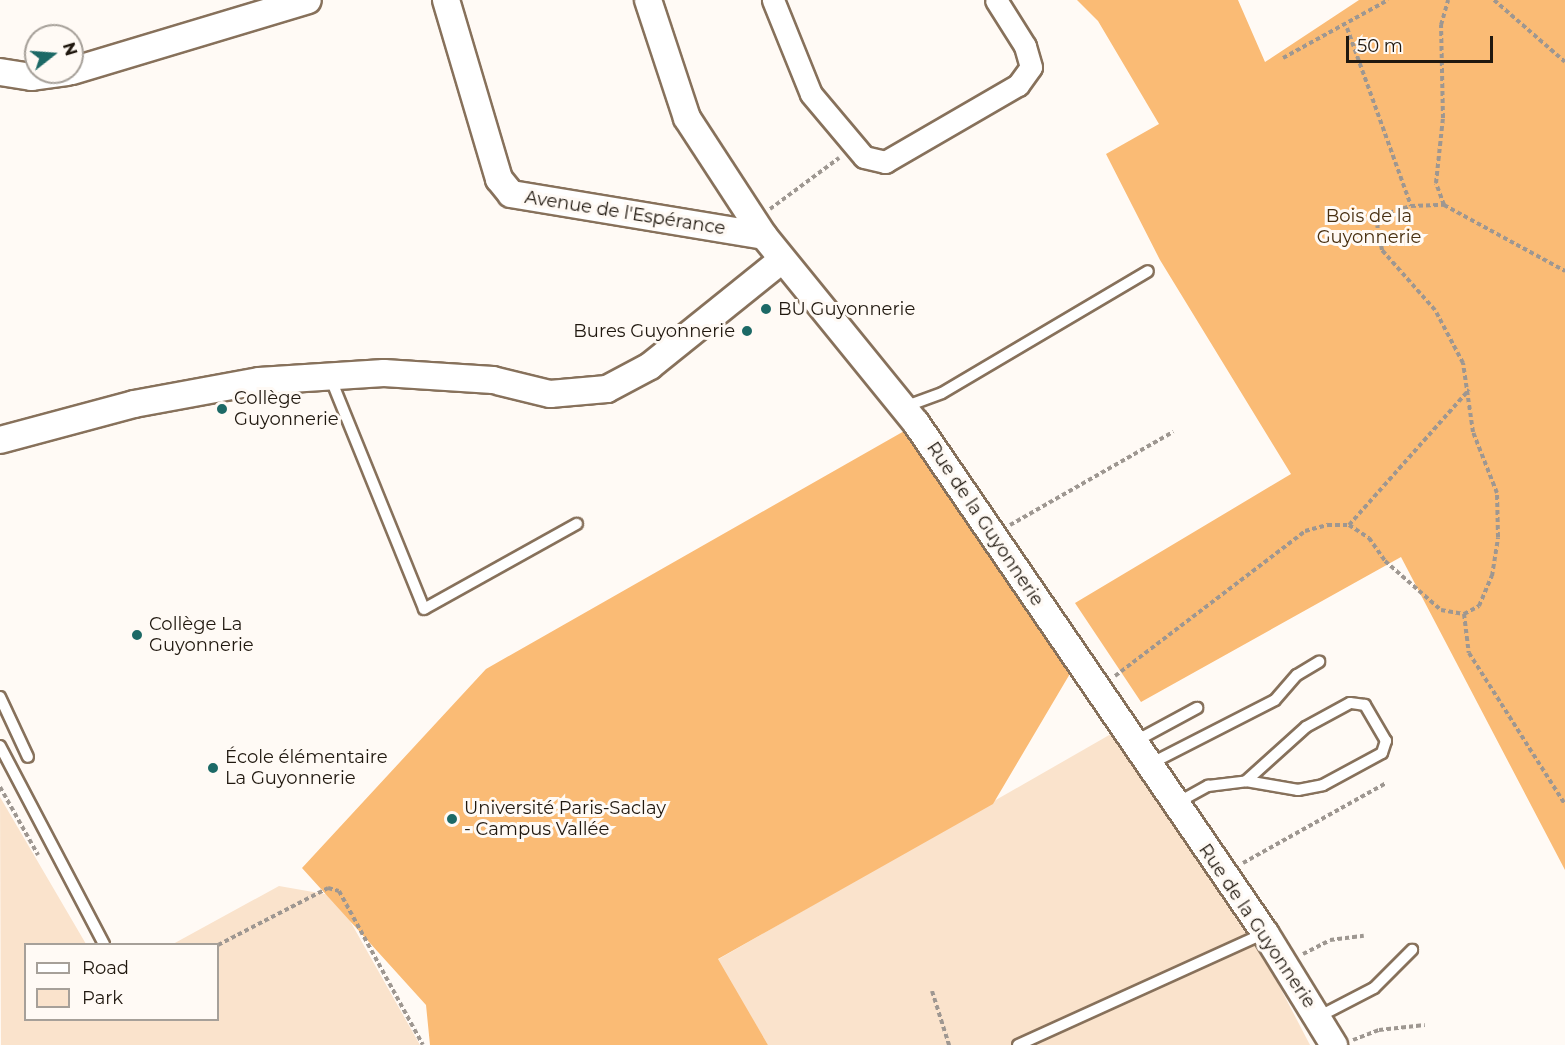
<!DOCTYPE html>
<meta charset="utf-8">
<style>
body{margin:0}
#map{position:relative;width:1565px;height:1045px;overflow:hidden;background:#fffaf5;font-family:Montserrat,sans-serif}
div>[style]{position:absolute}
.green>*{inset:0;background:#fae3cc}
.forest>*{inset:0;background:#fabb75}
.path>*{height:4px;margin-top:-2px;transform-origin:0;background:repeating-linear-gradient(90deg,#9e9791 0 4.5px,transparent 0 7.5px)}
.roads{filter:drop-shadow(2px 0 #87715b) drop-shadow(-2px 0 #87715b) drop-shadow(0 2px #87715b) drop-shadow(0 -2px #87715b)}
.service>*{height:10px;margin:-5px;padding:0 5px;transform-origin:5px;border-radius:5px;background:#fff}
.minor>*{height:21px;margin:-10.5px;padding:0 10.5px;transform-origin:10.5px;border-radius:10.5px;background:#fff}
.tertiary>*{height:26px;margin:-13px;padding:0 13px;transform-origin:13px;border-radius:13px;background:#fff}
.dots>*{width:16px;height:16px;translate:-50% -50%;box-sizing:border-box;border:3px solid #fffaf5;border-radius:50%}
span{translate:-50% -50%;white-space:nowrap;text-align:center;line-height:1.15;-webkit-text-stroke:6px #fffaf5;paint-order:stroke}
.street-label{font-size:18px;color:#20180f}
.park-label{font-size:18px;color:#482f10}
.poi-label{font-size:18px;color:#20180f}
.left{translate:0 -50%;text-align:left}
.right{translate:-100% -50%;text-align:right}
.legend{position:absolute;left:24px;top:943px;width:195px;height:78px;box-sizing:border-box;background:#fffaf5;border:2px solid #a6a099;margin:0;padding:8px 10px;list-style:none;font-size:18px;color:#20180f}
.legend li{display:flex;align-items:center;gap:12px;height:30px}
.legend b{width:30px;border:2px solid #a6a099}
.north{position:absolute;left:24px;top:24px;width:60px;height:60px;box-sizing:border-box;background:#fffaf5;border:2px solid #a6a099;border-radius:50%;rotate:73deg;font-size:16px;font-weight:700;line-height:24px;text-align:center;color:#20180f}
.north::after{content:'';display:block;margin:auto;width:21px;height:27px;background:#1c6966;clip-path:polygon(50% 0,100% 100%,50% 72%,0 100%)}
.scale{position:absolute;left:1346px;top:36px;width:147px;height:27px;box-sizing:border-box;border:3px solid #20180f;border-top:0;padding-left:8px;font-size:18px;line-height:21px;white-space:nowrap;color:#20180f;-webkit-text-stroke:4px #fffaf5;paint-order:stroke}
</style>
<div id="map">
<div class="green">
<i style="clip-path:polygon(1111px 734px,1272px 972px,1310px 1045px,768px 1045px,717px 960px)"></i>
<i style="clip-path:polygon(0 797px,86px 944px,26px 944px,26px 1020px,218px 1020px,218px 944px,173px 944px,279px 886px,336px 896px,420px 1045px,1px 1045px)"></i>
</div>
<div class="forest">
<i style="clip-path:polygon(1077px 0,1238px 0,1265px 62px,1359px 0,1565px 0,1565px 870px,1401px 557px,1141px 702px,1075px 603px,1291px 474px,1160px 260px,1106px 154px,1159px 124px,1098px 21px)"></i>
<i style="clip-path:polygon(906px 430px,1071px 672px,993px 804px,718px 959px,768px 1045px,430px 1045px,426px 1005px,302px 868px,486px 669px)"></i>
</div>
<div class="path">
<i style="left:1494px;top:0;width:94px;rotate:41.1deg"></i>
<i style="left:1347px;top:28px;width:189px;rotate:70.2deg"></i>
<i style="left:1283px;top:58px;width:120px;rotate:-28.9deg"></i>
<i style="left:1444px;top:205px;width:23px;rotate:-110deg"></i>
<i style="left:1436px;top:183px;width:65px;rotate:-83.9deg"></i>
<i style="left:1443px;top:118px;width:93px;rotate:-91.2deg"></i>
<i style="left:1441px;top:25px;width:26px;rotate:-74deg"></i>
<i style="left:770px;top:209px;width:86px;rotate:-36.5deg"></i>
<i style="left:1010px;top:525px;width:188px;rotate:-29.7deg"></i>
<i style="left:1349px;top:525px;width:181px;rotate:-48.4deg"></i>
<i style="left:1464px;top:614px;width:39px;rotate:83deg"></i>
<i style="left:1469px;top:653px;width:179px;rotate:57.6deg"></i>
<i style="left:1115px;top:676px;width:239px;rotate:-37.3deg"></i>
<i style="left:1305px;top:531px;width:24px;rotate:-15deg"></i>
<i style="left:1328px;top:525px;width:21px"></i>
<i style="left:1349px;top:525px;width:24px;rotate:33deg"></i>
<i style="left:1369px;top:538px;width:28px;rotate:55deg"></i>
<i style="left:1385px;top:561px;width:74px;rotate:41.2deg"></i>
<i style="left:1441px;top:610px;width:23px;rotate:10deg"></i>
<i style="left:1464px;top:614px;width:17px;rotate:-28deg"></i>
<i style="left:1479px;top:606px;width:33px;rotate:-67deg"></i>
<i style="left:1492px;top:576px;width:39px;rotate:-81deg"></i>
<i style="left:1498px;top:537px;width:44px;rotate:-91.3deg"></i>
<i style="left:1497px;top:493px;width:66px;rotate:-111.5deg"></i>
<i style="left:1473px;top:432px;width:70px;rotate:-98.2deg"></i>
<i style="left:1463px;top:363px;width:60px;rotate:-117.8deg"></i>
<i style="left:1435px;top:310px;width:80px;rotate:-131.5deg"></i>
<i style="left:1382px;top:250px;width:25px;rotate:-101deg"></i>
<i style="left:1377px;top:225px;width:17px;rotate:-45deg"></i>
<i style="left:1389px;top:213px;width:23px;rotate:-18deg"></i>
<i style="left:1411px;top:206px;width:33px;rotate:-2deg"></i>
<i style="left:1444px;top:205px;width:138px;rotate:28.6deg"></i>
<i style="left:0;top:787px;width:78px;rotate:60.8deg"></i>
<i style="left:1243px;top:863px;width:164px;rotate:-29.2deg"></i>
<i style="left:218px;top:945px;width:124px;rotate:-27.4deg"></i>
<i style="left:328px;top:888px;width:11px;rotate:15deg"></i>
<i style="left:339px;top:891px;width:175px;rotate:61.4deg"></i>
<i style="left:1303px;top:954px;width:30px;rotate:-27deg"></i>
<i style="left:1330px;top:940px;width:34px;rotate:-7deg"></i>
<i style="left:932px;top:991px;width:57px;rotate:72.5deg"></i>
<i style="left:1353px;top:1040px;width:28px;rotate:-21deg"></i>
<i style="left:1379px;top:1030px;width:46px;rotate:-6.2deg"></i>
</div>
<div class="roads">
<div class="service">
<i style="left:330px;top:377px;width:250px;rotate:67.9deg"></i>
<i style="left:424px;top:609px;width:175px;rotate:-29.1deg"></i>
<i style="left:904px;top:407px;width:40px;rotate:-20.2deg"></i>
<i style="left:942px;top:393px;width:239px;rotate:-30.6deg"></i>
<i style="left:0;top:697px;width:66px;rotate:65deg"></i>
<i style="left:1134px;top:742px;width:72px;rotate:-28.4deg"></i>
<i style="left:0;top:746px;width:224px;rotate:62.3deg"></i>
<i style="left:1150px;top:764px;width:140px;rotate:-27.1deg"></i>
<i style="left:1275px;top:700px;width:33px;rotate:-49deg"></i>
<i style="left:1297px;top:675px;width:26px;rotate:-31deg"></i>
<i style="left:1175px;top:804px;width:38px;rotate:-29deg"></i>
<i style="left:1208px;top:786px;width:38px;rotate:-7deg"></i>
<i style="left:1246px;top:781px;width:53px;rotate:9.8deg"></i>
<i style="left:1298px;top:790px;width:25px;rotate:-11deg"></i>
<i style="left:1323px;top:785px;width:67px;rotate:-28.5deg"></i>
<i style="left:1382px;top:753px;width:13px;rotate:-72deg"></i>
<i style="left:1386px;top:741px;width:42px;rotate:-120.3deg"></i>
<i style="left:1365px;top:705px;width:15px;rotate:-172deg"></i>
<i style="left:1350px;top:703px;width:50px;rotate:151.4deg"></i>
<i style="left:1306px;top:727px;width:81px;rotate:138deg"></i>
<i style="left:1318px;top:1017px;width:63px;rotate:-27.4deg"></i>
<i style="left:1374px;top:988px;width:54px;rotate:-45deg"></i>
<i style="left:1018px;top:1045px;width:271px;rotate:-24.4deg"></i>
</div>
<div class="minor">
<i style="left:773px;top:0;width:101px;rotate:68deg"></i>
<i style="left:811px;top:94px;width:82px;rotate:49.9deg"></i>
<i style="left:864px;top:157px;width:22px;rotate:13deg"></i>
<i style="left:885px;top:162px;width:154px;rotate:-30.1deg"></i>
<i style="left:1018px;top:85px;width:22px;rotate:-54deg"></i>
<i style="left:1031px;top:67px;width:22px;rotate:-106deg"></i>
<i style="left:1025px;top:46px;width:54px;rotate:-122.2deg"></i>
</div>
<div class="tertiary">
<i style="left:446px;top:0;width:187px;rotate:73.5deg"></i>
<i style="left:499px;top:179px;width:19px;rotate:51deg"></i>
<i style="left:511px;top:194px;width:256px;rotate:9.4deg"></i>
<i style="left:648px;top:0;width:124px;rotate:71.7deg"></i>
<i style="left:687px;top:118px;width:141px;rotate:56.9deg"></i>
<i style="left:764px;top:236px;width:241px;rotate:50.9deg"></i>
<i style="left:916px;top:423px;width:618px;rotate:55.62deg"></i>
<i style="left:1265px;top:933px;width:132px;rotate:58.4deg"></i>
<i style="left:72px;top:71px;width:246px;rotate:-16.7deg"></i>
<i style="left:0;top:72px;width:32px;rotate:9deg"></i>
<i style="left:32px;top:77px;width:35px;rotate:-8deg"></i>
<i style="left:0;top:440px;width:139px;rotate:-15deg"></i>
<i style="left:134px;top:404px;width:127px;rotate:-10.4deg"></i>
<i style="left:259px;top:381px;width:125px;rotate:-3.7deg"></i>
<i style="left:384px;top:373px;width:109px;rotate:3.7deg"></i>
<i style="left:493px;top:380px;width:59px;rotate:13.8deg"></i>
<i style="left:550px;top:394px;width:57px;rotate:-5deg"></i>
<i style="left:607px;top:389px;width:49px;rotate:-28.1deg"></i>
<i style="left:650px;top:366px;width:169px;rotate:-38.8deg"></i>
</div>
</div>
<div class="dots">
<i style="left:766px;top:309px;background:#1c6966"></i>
<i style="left:747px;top:331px;background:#1c6966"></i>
<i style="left:222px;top:409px;background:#1c6966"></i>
<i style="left:137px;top:635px;background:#1c6966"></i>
<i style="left:213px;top:768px;background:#1c6966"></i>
<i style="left:452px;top:819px;background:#1c6966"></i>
</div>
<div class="street-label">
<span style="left:625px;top:213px;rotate:9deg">Avenue de l'Espérance</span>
<span style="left:985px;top:524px;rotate:56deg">Rue de la Guyonnerie</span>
<span style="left:1257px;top:926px;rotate:56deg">Rue de la Guyonnerie</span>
</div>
<div class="park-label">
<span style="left:1369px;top:227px">Bois de la<br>Guyonnerie</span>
</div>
<div class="poi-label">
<span class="left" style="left:778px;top:309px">BU Guyonnerie</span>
<span class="right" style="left:735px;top:331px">Bures Guyonnerie</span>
<span class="left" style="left:234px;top:409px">Collège<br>Guyonnerie</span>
<span class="left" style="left:149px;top:635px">Collège La<br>Guyonnerie</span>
<span class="left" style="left:225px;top:768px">École élémentaire<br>La Guyonnerie</span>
<span class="left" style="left:464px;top:819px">Université Paris-Saclay<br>- Campus Vallée</span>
</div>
<ul class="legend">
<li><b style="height:8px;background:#fff"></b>Road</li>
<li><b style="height:16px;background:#fae3cc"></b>Park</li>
</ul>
<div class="north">N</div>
<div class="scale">50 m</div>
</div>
